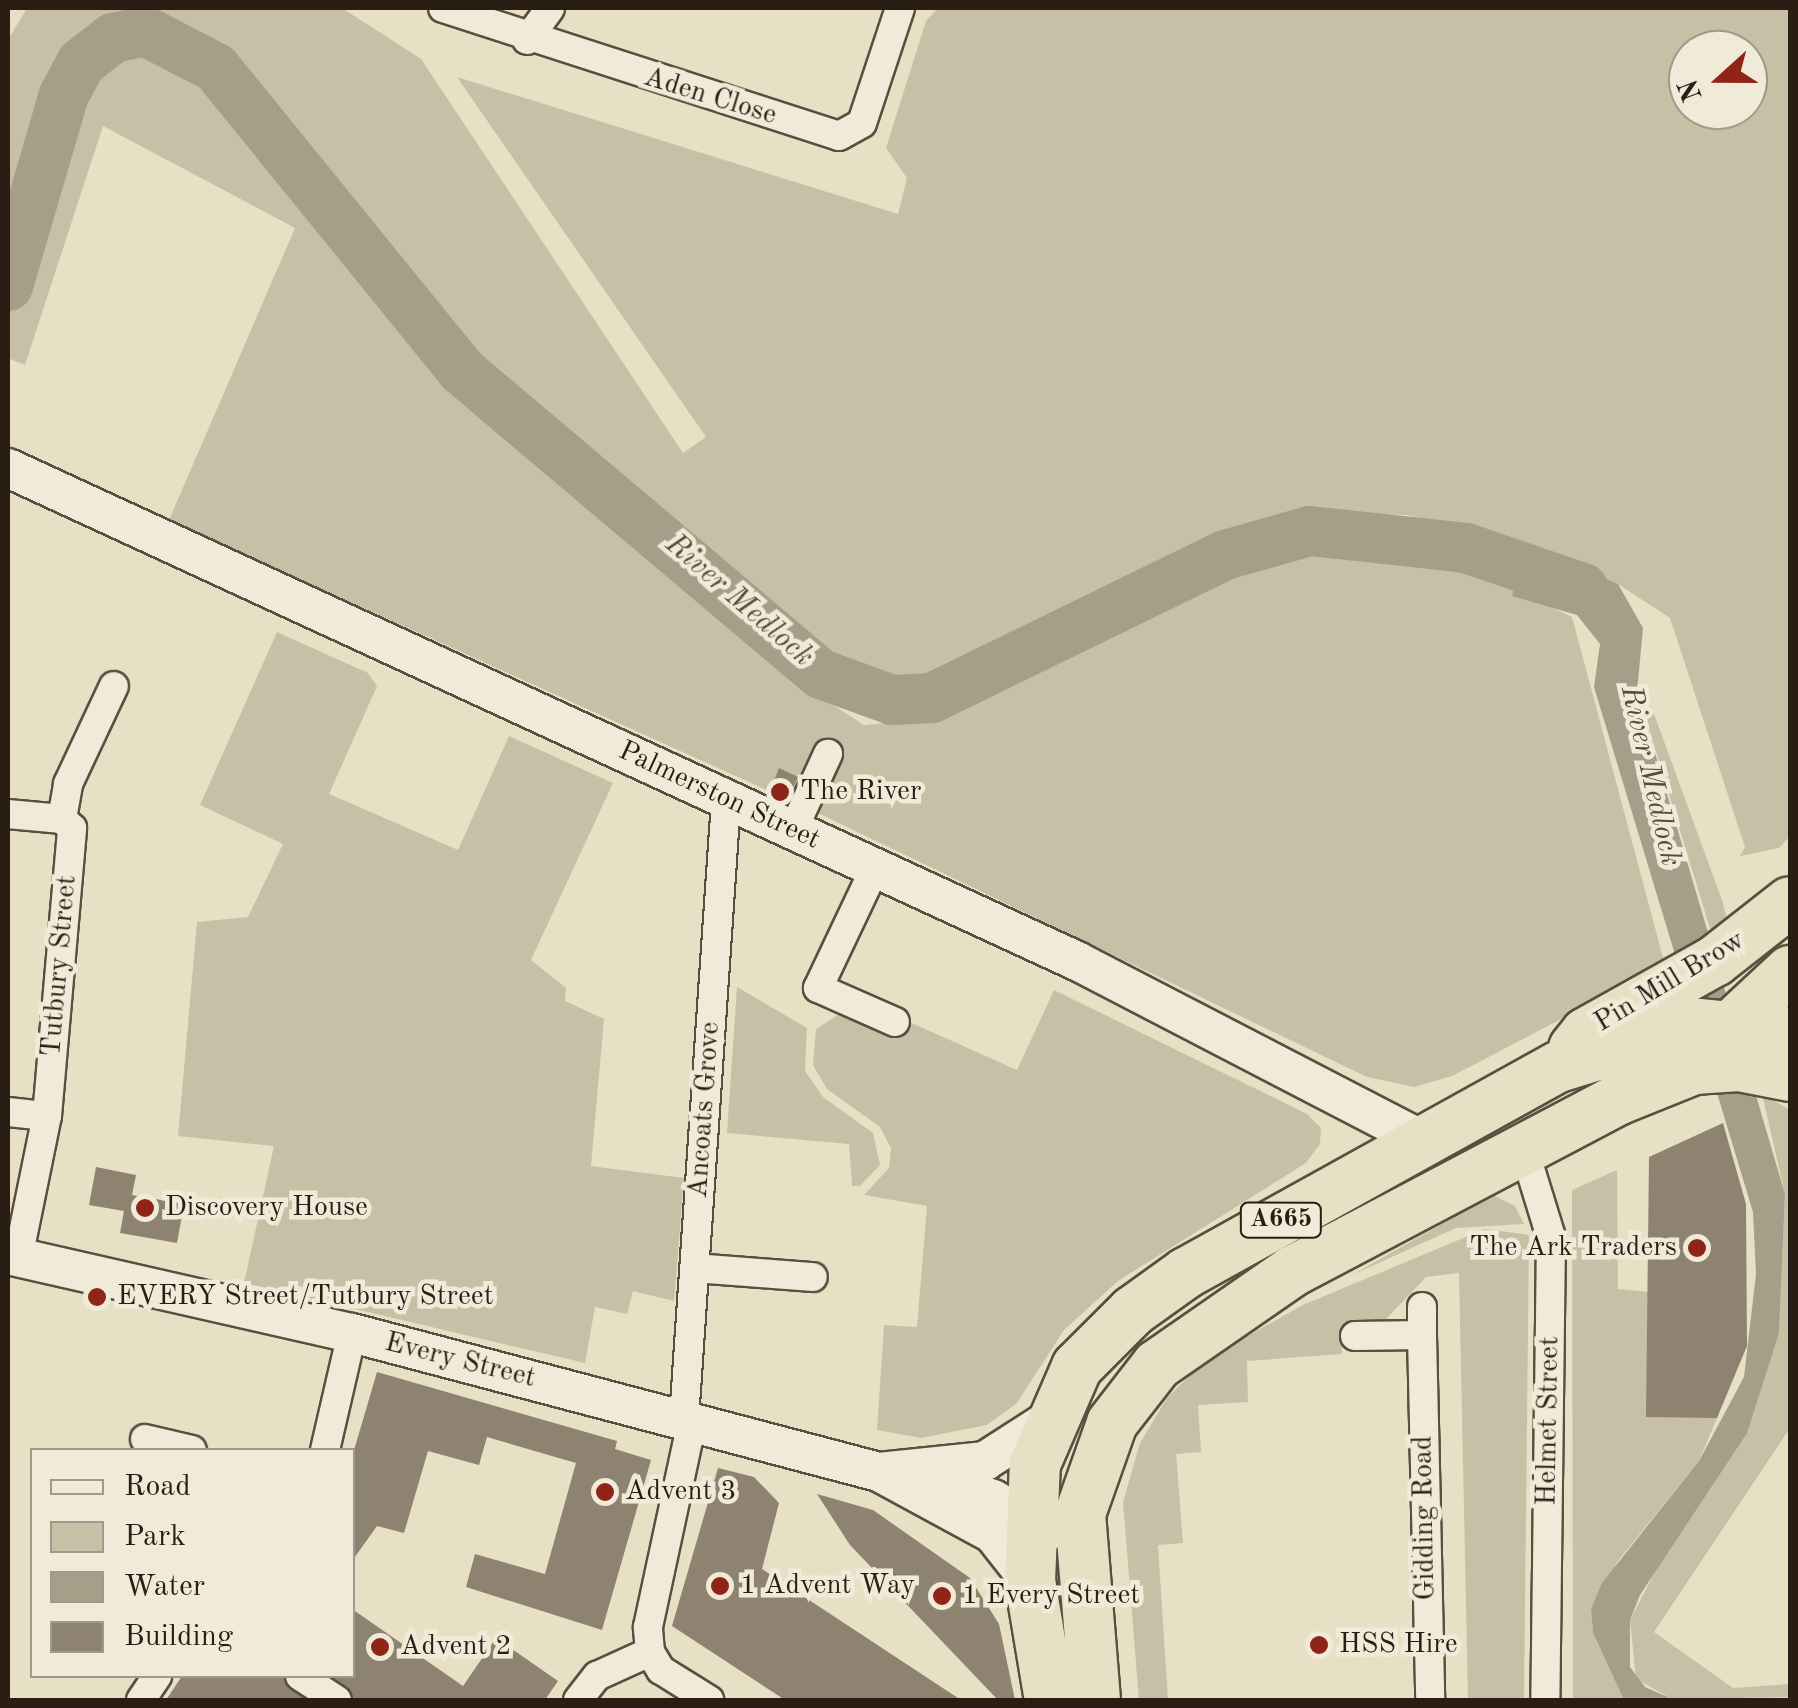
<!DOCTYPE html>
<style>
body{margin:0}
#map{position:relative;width:1798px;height:1708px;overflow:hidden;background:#e8e0c5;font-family:"Old Standard TT",serif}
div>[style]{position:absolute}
.green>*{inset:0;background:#c8bfa7}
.water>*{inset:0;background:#a79e89}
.river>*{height:50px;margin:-25px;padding:0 25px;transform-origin:25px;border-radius:25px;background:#a79e89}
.building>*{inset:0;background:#8d8370}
.roads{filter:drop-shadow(2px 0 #5a4e40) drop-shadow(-2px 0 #5a4e40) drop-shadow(0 2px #5a4e40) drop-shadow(0 -2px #5a4e40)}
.street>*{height:28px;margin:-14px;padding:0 14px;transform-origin:14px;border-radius:14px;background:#f0ebd9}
.secondary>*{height:38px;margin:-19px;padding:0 19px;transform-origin:19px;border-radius:19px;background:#f0ebd9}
.highway>*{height:50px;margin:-25px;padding:0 25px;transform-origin:25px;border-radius:25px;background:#e8e0c5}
.dots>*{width:28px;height:28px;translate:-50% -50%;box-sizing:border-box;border:5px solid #f0ebd9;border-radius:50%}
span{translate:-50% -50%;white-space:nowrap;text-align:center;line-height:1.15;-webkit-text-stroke:9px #f0ebd9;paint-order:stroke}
.shield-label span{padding:2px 8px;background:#f0ebd9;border:2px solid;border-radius:8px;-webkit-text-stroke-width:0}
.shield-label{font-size:25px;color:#2a1e14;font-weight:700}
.street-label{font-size:28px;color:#2a1e14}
.poi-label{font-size:28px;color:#2a1e14}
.left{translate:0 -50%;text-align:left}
.right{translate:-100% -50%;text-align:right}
.water-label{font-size:30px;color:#564b3d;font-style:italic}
.frame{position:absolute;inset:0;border:10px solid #2a1e14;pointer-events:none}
.legend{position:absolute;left:30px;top:1448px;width:325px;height:230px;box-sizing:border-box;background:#f0ebd9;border:2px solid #a1998a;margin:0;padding:12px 18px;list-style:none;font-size:30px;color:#2a1e14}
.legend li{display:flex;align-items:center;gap:20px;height:50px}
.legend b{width:50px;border:2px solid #a1998a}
.north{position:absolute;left:1668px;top:30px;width:100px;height:100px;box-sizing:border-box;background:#f0ebd9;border:2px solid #a1998a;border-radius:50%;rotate:249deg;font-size:28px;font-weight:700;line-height:40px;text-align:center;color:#2a1e14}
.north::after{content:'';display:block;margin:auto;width:35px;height:45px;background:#8f2418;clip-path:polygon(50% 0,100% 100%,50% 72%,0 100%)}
</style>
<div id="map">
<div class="green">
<i style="clip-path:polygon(evenodd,27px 8px,342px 8px,421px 59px,683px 453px,706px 437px,457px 77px,898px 214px,907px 178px,886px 148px,926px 21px,938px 8px,1790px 8px,1790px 836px,1779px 848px,1740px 856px,1745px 847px,1670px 618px,1618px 584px,1525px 545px,1407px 515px,1302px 512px,964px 674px,889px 681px,820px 646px,475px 355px,228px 62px,146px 16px,87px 44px,43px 107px,48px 150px,8px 251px,8px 40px,27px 8px,1688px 50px,1748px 50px,1748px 110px,1688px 110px,1688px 50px)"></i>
<i style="clip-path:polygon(122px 50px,146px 51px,203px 79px,459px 376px,816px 694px,864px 725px,932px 719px,1179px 600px,1282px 560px,1342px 548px,1465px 567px,1572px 617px,1665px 965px,1452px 1076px,1414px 1087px,1367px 1077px,822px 815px,169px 520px,295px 228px,103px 126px,25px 365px,8px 358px,8px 315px,70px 111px,94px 72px)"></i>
<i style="clip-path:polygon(277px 632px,368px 673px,377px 686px,329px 794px,458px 850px,509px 736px,613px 783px,531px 960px,566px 988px,565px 1001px,604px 1019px,591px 1166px,684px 1178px,674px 1301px,633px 1291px,627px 1314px,595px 1307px,585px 1363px,244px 1283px,274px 1146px,178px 1136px,197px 922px,248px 917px,283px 844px,200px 805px)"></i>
<i style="clip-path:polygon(1643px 709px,1654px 714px,1722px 900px,1727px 919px,1712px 935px)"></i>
<i style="clip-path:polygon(737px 987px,807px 1028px,805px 1071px,823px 1097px,873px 1133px,880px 1165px,860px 1186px,852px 1186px,849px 1144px,727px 1133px)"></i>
<i style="clip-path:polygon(1054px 990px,1307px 1114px,1321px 1128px,1320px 1144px,1306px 1163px,1118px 1281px,1064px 1330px,1017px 1403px,987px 1425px,921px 1438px,877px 1430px,884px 1325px,917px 1327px,927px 1206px,864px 1195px,889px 1168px,891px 1148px,880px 1127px,827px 1089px,813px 1065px,816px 1029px,841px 1013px,897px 1038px,905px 1020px,1017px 1070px)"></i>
<i style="clip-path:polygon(1762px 1094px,1790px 1110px,1790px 1428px,1654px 1632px,1733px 1688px,1790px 1684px,1790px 1697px,1672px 1699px,1636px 1679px,1630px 1620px,1779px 1333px,1785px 1194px)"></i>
<i style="clip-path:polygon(1617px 1170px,1618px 1289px,1648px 1292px,1717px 1418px,1699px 1461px,1618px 1561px,1591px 1608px,1593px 1633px,1624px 1700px,1573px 1700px,1572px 1190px)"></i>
<i style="clip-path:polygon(1493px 1195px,1515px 1206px,1524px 1224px,1456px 1228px,1352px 1275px)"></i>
<i style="clip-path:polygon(1485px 1229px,1529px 1235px,1524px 1700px,1468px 1700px,1459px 1273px,1426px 1277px,1386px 1319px,1340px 1328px,1342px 1354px,1247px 1361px,1248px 1402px,1198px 1405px,1201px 1452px,1176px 1454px,1183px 1543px,1158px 1545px,1168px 1700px,1139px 1700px,1123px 1502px,1140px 1443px,1167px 1398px,1208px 1358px,1303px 1305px)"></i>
</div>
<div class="water">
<i style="clip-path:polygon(1525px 545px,1618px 584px,1643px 628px,1637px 692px,1785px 1194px,1779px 1333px,1747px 1433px,1640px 1595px,1630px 1620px,1630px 1667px,1645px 1687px,1672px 1699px,1790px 1700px,1624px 1700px,1593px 1633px,1591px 1609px,1602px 1583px,1699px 1461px,1744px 1377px,1756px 1274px,1753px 1212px,1594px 687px,1600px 644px,1577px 615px,1512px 596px)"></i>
</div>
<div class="river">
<i style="left:8px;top:286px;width:199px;rotate:-73.7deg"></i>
<i style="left:64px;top:95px;width:36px;rotate:-62deg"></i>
<i style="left:81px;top:63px;width:41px;rotate:-38deg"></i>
<i style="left:113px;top:38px;width:33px;rotate:-12deg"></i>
<i style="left:145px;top:31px;width:80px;rotate:27.5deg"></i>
<i style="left:216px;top:68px;width:389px;rotate:50.9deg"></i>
<i style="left:461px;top:370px;width:471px;rotate:40.2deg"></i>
<i style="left:821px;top:674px;width:76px;rotate:20.1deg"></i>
<i style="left:892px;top:700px;width:40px;rotate:-2.9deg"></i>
<i style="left:932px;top:698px;width:326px;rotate:-26deg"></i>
<i style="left:1225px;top:555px;width:88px;rotate:-15.8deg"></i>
<i style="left:1310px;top:531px;width:157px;rotate:6.2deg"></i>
<i style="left:1466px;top:548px;width:124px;rotate:18.9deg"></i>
</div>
<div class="building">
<i style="clip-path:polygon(779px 768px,798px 777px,787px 801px,769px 794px)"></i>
<i style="clip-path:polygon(1723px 1123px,1746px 1204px,1747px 1346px,1717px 1418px,1646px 1417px,1649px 1157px)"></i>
<i style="clip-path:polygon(96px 1167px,136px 1175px,132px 1195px,184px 1204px,177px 1243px,120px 1233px,124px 1211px,89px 1205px)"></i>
<i style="clip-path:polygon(377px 1372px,617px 1441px,615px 1449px,651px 1460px,602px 1630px,466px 1587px,475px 1554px,545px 1574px,576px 1463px,487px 1437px,479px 1465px,428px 1451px,404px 1533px,377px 1526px,352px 1561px,352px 1457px)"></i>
<i style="clip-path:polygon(718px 1468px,754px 1477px,779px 1503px,762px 1569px,961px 1700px,785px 1700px,672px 1626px)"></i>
<i style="clip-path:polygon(817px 1494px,873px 1510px,970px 1578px,999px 1624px,1015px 1700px,998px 1700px,850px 1545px)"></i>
<i style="clip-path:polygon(352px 1609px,463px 1686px,496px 1638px,558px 1681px,545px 1700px,354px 1700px,331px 1676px,352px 1676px)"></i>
<i style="clip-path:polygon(182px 1676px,283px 1676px,306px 1700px,166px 1700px)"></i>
</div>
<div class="roads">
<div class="street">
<i style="left:443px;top:8px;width:416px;rotate:17.9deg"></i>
<i style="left:839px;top:136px;width:26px;rotate:-29deg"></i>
<i style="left:862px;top:123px;width:121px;rotate:-71.7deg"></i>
<i style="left:527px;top:40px;width:39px;rotate:-54deg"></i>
<i style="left:8px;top:814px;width:54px;rotate:5.3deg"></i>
<i style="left:793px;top:830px;width:84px;rotate:-65.3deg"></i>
<i style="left:875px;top:868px;width:133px;rotate:115.4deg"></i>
<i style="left:818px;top:988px;width:84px;rotate:23.8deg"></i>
<i style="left:8px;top:1112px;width:39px;rotate:6deg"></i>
<i style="left:1523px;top:1146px;width:95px;rotate:72.9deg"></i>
<i style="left:1551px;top:1237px;width:463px;rotate:90.7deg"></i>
<i style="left:18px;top:1258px;width:145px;rotate:-78.5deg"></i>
<i style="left:47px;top:1116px;width:289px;rotate:-85deg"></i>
<i style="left:72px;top:828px;width:13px;rotate:-138deg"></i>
<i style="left:62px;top:819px;width:36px;rotate:-80deg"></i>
<i style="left:68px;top:784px;width:108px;rotate:-64.9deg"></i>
<i style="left:695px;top:1268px;width:118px;rotate:4.4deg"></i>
<i style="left:1422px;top:1335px;width:28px;rotate:-90deg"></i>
<i style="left:1355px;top:1336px;width:67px;rotate:-0.9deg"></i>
<i style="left:1422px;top:1335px;width:365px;rotate:88.7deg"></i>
<i style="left:684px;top:1419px;width:619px;rotate:-86.11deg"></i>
<i style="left:145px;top:1439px;width:48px;rotate:13.2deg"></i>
<i style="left:325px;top:1450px;width:120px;rotate:-77deg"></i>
<i style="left:650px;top:1652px;width:21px;rotate:59deg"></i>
<i style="left:661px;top:1670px;width:57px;rotate:32deg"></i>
<i style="left:300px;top:1676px;width:44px;rotate:33deg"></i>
<i style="left:141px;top:1700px;width:29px;rotate:-56deg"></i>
<i style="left:578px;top:1700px;width:31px;rotate:-52deg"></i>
<i style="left:597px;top:1676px;width:58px;rotate:-24.4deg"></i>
<i style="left:650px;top:1652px;width:25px;rotate:-95deg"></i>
<i style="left:648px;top:1627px;width:211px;rotate:-77.9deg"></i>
</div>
<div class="secondary">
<i style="left:8px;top:468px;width:1177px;rotate:24.76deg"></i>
<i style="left:1077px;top:961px;width:389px;rotate:27.4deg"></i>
<i style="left:8px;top:1255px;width:353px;rotate:12.8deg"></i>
<i style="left:352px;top:1333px;width:545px;rotate:14.78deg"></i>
<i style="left:879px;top:1472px;width:107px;rotate:-5.9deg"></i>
<i style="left:985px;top:1461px;width:74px;rotate:-32.8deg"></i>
<i style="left:879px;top:1472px;width:130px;rotate:28.5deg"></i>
<i style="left:993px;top:1534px;width:60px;rotate:51.8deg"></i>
<i style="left:922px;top:1474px;width:75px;rotate:19.4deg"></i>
<i style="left:993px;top:1499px;width:64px;rotate:29.7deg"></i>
</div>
<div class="highway">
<i style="left:1717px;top:1039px;width:100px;rotate:-43deg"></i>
<i style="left:1574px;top:1048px;width:19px;rotate:-51deg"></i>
<i style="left:1586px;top:1033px;width:148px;rotate:-29.2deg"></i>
<i style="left:1715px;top:961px;width:95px;rotate:-38.2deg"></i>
<i style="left:1050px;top:1700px;width:121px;rotate:-99.5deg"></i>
<i style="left:1030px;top:1581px;width:117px;rotate:-87.6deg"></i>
<i style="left:1035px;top:1464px;width:106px;rotate:-66.6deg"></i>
<i style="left:1077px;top:1367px;width:79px;rotate:-45deg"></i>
<i style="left:1133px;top:1311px;width:65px;rotate:-35.6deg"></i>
<i style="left:1186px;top:1273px;width:425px;rotate:-29deg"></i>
<i style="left:1558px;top:1067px;width:147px;rotate:-17deg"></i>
<i style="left:1699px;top:1024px;width:91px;rotate:5.6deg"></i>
<i style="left:1095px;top:1700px;width:187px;rotate:-94.6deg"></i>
<i style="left:1080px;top:1514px;width:96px;rotate:-70.6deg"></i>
<i style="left:1112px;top:1423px;width:73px;rotate:-52.2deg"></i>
<i style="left:1157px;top:1365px;width:165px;rotate:-34.7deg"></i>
<i style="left:1293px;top:1271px;width:366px;rotate:-27.8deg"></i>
<i style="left:1617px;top:1100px;width:83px;rotate:-21.9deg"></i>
<i style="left:1694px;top:1069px;width:45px;rotate:-3.8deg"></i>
<i style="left:1739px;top:1066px;width:52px;rotate:11.1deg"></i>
</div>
</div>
<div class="dots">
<i style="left:780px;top:792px;background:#8f2418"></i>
<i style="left:145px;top:1208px;background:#8f2418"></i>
<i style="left:1697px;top:1248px;background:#8f2418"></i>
<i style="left:97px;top:1297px;background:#8f2418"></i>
<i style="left:605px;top:1492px;background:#8f2418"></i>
<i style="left:720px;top:1586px;background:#8f2418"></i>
<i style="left:942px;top:1596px;background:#8f2418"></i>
<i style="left:1319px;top:1645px;background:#8f2418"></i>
<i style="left:380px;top:1647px;background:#8f2418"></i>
</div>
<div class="shield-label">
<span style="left:1281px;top:1220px">A665</span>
</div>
<div class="street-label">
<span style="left:710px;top:97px;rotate:17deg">Aden Close</span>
<span style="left:719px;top:796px;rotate:25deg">Palmerston Street</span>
<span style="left:60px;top:966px;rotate:-85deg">Tutbury Street</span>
<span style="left:1670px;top:982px;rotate:-31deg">Pin Mill Brow</span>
<span style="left:705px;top:1110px;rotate:-86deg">Ancoats Grove</span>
<span style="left:460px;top:1361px;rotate:14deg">Every Street</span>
<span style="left:1549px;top:1421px;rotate:-89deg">Helmet Street</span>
<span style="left:1425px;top:1518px;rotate:-91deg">Gidding Road</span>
</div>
<div class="poi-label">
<span class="left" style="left:800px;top:792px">The River</span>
<span class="left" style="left:165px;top:1208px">Discovery House</span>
<span class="right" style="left:1677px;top:1248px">The Ark Traders</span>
<span class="left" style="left:117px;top:1297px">EVERY Street/Tutbury Street</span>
<span class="left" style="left:625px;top:1492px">Advent 3</span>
<span class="left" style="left:740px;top:1586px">1 Advent Way</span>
<span class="left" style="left:962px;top:1596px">1 Every Street</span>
<span class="left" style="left:1339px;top:1645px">HSS Hire</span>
<span class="left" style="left:400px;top:1647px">Advent 2</span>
</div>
<div class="water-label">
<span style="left:739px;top:601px;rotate:41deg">River Medlock</span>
<span style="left:1650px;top:776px;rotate:77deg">River Medlock</span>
</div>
<div class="frame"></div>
<ul class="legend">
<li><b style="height:12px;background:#f0ebd9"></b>Road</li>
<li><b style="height:28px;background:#c8bfa7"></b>Park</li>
<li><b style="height:28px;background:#a79e89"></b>Water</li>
<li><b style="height:28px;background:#8d8370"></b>Building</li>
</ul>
<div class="north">N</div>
</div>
